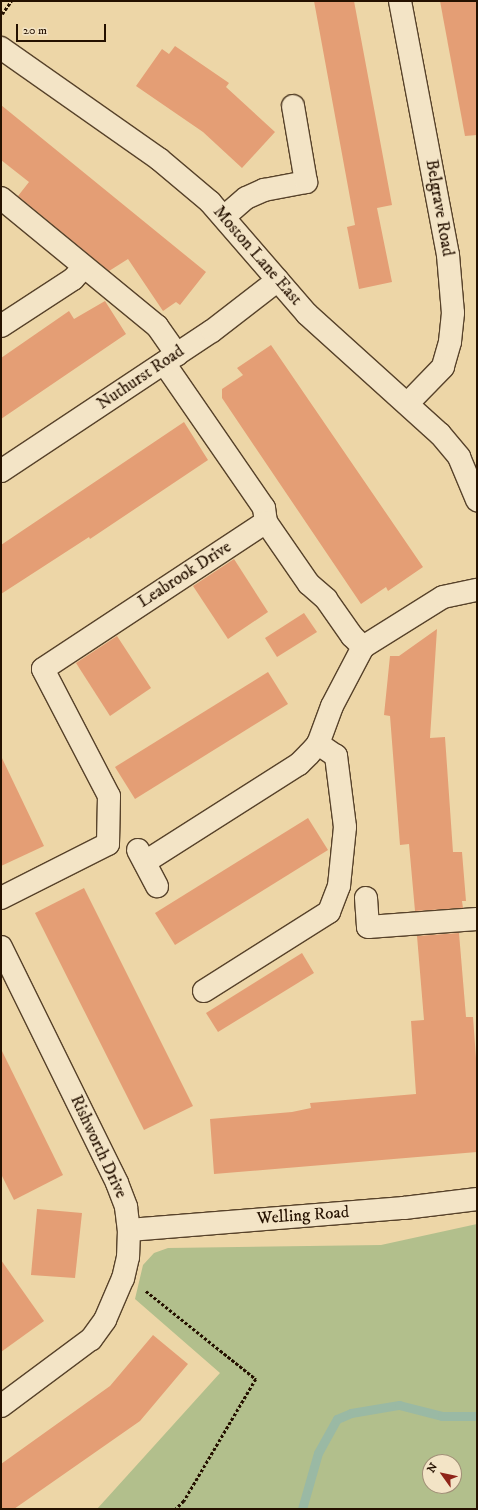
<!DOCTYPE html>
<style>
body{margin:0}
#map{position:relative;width:478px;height:1510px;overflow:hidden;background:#edd6a7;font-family:"IM FELL DW Pica",serif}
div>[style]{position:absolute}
.green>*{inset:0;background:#b2bf8c}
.stream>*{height:9px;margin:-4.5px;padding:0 4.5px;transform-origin:4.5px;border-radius:4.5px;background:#9ab9a4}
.building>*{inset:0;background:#e49e75}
.path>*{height:2.5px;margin-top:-1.25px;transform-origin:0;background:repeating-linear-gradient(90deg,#251100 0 3px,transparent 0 5px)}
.roads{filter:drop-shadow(1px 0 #57422a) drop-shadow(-1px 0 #57422a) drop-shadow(0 1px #57422a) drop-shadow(0 -1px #57422a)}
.minor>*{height:22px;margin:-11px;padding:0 11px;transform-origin:11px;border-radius:11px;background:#f3e4c6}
span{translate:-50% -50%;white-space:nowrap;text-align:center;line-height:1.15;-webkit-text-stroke:3px #f3e4c6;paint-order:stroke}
.street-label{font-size:17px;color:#251100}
.frame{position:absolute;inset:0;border:2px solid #251100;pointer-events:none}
.north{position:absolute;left:422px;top:1454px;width:40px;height:40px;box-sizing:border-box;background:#f3e4c6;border:1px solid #a19077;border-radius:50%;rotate:303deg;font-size:11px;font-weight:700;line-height:16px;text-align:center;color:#251100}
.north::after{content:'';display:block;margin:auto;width:14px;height:18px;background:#8f2418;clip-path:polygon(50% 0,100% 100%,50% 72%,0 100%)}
.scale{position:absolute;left:16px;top:24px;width:90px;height:18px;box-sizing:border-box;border:2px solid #251100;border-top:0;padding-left:5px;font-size:12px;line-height:14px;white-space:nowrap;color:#251100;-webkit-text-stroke:3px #f3e4c6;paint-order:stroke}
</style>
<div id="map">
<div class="green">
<i style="clip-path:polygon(evenodd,477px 1224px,477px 1509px,97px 1509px,220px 1373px,135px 1299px,143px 1265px,154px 1253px,168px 1248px,381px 1245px,477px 1224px,430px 1462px,454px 1462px,454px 1486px,430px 1486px,430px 1462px)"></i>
</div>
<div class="stream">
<i style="left:302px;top:1509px;width:58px;rotate:-74.1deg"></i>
<i style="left:318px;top:1453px;width:39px;rotate:-61deg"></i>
<i style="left:337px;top:1419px;width:15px;rotate:-23deg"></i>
<i style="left:351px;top:1413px;width:49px;rotate:-9.5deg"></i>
<i style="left:399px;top:1405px;width:44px;rotate:14.3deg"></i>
<i style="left:442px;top:1416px;width:35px"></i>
</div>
<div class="building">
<i style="clip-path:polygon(314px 1px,354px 1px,392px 205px,377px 208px,392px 282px,359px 289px,347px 227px,355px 225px)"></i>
<i style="clip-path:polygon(440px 1px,477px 1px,477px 135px,465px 136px)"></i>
<i style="clip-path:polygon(175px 46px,229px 83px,226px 87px,275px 132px,242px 168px,203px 132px,136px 86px,162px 49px,169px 54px)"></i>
<i style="clip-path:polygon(1px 105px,206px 272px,180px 305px,176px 302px,163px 311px,128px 259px,109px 271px,18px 196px,29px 182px,1px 160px)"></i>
<i style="clip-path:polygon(105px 301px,126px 334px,1px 419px,1px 358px,69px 311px,74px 319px)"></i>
<i style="clip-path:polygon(271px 345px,423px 567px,388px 591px,386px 587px,361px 604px,222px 398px,222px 389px,243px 375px,237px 368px)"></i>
<i style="clip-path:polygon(184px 422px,208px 460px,90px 539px,89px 537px,1px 594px,1px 545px)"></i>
<i style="clip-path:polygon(234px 559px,268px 612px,228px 639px,193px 586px)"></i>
<i style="clip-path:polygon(304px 613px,317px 632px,277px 657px,265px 638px)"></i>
<i style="clip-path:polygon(437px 629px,430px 738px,445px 737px,453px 852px,462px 852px,466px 901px,462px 901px,463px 908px,415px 911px,409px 844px,400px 845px,390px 716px,384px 715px,390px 656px,399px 656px)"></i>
<i style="clip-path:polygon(117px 636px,151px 688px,110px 716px,76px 663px)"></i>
<i style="clip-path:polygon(268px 672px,288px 704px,135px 799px,115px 767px)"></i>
<i style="clip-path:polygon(1px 756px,44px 846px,1px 866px)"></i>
<i style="clip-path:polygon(308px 818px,328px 850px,175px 945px,155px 913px)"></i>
<i style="clip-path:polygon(84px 888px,193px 1106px,144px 1130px,35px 913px)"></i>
<i style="clip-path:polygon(459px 933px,466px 1017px,473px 1017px,477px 1072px,477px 1152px,214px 1174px,210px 1119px,292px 1112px,311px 1108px,310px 1103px,416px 1094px,411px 1021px,424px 1020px,417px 936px)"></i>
<i style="clip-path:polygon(302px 953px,314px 973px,218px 1032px,206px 1013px)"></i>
<i style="clip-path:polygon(1px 1049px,63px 1175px,14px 1200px,1px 1174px)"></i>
<i style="clip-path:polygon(37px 1209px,82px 1213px,75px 1278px,31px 1275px)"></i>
<i style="clip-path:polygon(1px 1260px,44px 1321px,1px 1352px)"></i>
<i style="clip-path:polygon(153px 1335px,188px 1364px,140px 1421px,14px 1509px,1px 1509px,1px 1464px,110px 1386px)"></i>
</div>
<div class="path">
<i style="left:2px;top:14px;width:16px;rotate:-55deg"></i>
<i style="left:146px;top:1291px;width:141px;rotate:38.7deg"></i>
<i style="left:256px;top:1379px;width:142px;rotate:120.5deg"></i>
<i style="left:184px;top:1501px;width:11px;rotate:135deg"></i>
</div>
<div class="roads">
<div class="minor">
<i style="left:400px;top:1px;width:258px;rotate:79.3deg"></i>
<i style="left:448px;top:255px;width:58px;rotate:85.1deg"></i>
<i style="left:453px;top:313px;width:29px;rotate:96deg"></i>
<i style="left:450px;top:342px;width:26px;rotate:106deg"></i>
<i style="left:443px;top:367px;width:50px;rotate:134.2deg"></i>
<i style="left:1px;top:48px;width:193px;rotate:35.1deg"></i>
<i style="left:159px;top:159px;width:67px;rotate:40.1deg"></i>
<i style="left:210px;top:202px;width:148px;rotate:49.1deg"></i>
<i style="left:307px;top:314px;width:179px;rotate:42.1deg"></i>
<i style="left:440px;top:434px;width:30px;rotate:50deg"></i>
<i style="left:459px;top:457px;width:47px;rotate:67.3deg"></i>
<i style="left:1px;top:198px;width:202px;rotate:39.4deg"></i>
<i style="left:157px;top:326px;width:35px;rotate:55deg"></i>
<i style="left:224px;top:217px;width:29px;rotate:-41deg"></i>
<i style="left:246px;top:198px;width:20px;rotate:-24deg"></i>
<i style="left:264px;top:190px;width:43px;rotate:-10.8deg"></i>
<i style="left:306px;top:182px;width:77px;rotate:-99.7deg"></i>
<i style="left:1px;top:326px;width:86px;rotate:-33.1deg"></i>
<i style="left:73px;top:279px;width:16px;rotate:-47deg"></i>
<i style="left:164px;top:363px;width:176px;rotate:55.4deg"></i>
<i style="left:264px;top:508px;width:14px;rotate:82deg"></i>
<i style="left:1px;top:471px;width:253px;rotate:-33.6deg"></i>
<i style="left:212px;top:331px;width:83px;rotate:-37.7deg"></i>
<i style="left:138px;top:850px;width:41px;rotate:62.2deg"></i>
<i style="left:145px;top:862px;width:183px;rotate:-32.5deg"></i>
<i style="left:299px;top:764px;width:14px;rotate:-45deg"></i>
<i style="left:309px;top:754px;width:13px;rotate:-48deg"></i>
<i style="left:318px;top:744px;width:40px;rotate:-69.8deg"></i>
<i style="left:332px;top:706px;width:67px;rotate:-62.3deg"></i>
<i style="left:363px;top:647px;width:94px;rotate:-32deg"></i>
<i style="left:443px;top:597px;width:35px;rotate:-12deg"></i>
<i style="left:1px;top:898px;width:120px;rotate:-26.8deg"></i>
<i style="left:108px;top:844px;width:48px;rotate:-88.8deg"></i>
<i style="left:109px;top:796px;width:143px;rotate:-117.5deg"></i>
<i style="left:43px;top:669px;width:267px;rotate:-33.4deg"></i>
<i style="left:266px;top:522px;width:75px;rotate:55.3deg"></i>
<i style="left:309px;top:584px;width:23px;rotate:41deg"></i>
<i style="left:326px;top:599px;width:45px;rotate:54.9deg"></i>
<i style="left:352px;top:636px;width:16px;rotate:45deg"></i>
<i style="left:366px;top:898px;width:29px;rotate:86deg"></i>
<i style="left:368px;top:927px;width:109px;rotate:-4.2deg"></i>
<i style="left:1px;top:947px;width:263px;rotate:63.8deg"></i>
<i style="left:117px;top:1183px;width:26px;rotate:69deg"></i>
<i style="left:126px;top:1207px;width:23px;rotate:83deg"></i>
<i style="left:129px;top:1230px;width:27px;rotate:92deg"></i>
<i style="left:128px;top:1257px;width:22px;rotate:103deg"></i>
<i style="left:123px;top:1278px;width:46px;rotate:113.2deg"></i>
<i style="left:105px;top:1320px;width:24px;rotate:126deg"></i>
<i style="left:91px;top:1339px;width:112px;rotate:143.3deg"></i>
<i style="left:204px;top:991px;width:148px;rotate:-32.3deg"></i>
<i style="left:329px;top:912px;width:28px;rotate:-69deg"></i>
<i style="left:339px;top:886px;width:59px;rotate:-84.2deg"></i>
<i style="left:345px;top:827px;width:72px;rotate:-97.2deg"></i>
<i style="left:336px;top:756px;width:22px;rotate:-146deg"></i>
<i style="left:129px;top:1230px;width:276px;rotate:-4.6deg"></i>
<i style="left:404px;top:1208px;width:74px;rotate:-7deg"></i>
</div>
</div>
<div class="street-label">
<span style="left:439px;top:208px;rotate:80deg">Belgrave Road</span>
<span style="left:257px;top:256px;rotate:49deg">Moston Lane East</span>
<span style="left:141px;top:378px;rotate:-34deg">Nuthurst Road</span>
<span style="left:185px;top:575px;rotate:-33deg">Leabrook Drive</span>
<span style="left:98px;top:1147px;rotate:65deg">Rishworth Drive</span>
<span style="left:303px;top:1216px;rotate:-4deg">Welling Road</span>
</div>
<div class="frame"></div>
<div class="north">N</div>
<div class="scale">20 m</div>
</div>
